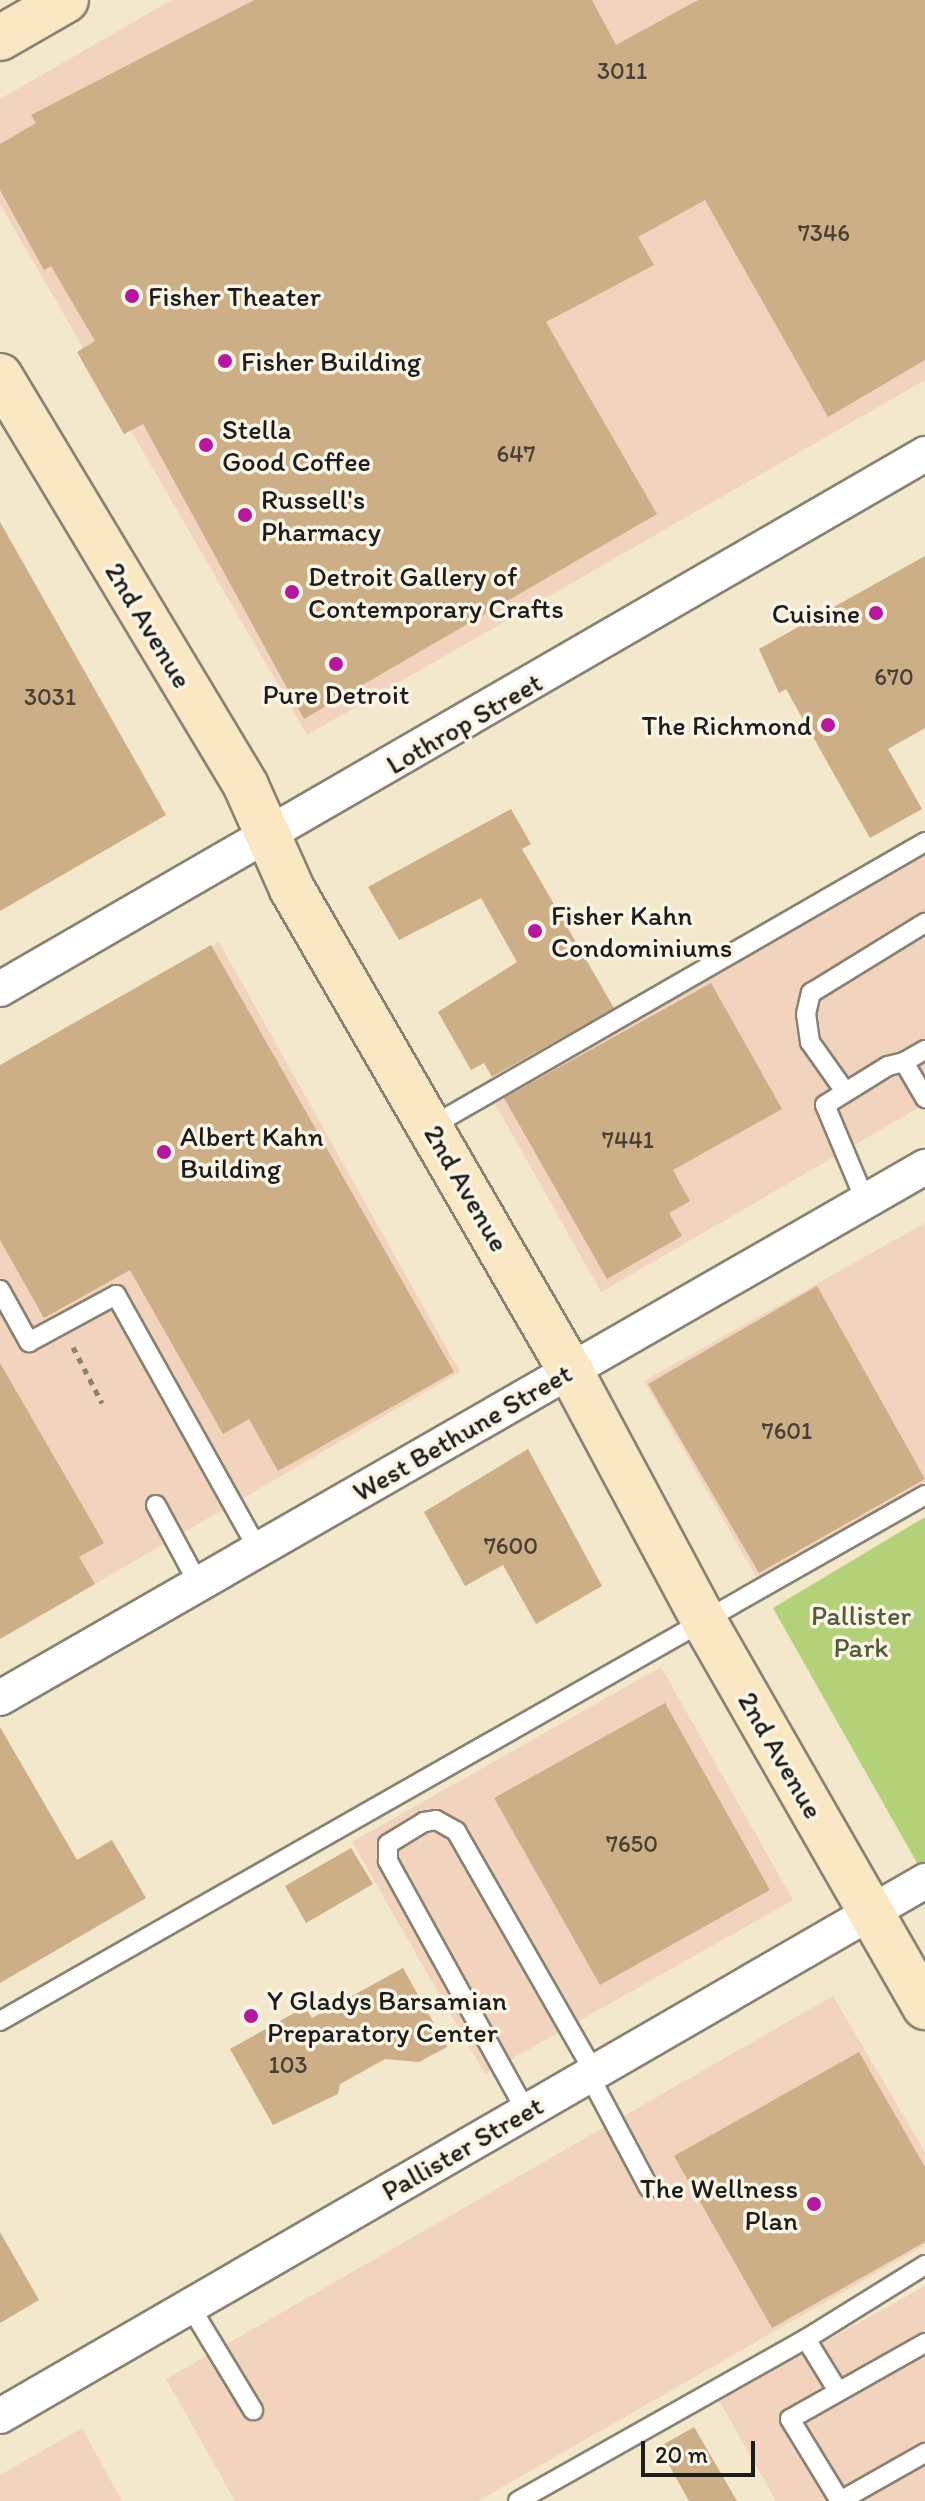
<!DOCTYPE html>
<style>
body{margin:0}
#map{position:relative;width:925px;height:2501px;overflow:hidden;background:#f3e7cc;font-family:Itim,sans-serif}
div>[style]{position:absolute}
.built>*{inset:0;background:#f2d4be}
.green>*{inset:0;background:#b3d178}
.building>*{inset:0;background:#ccae87}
.path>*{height:5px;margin-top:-2.5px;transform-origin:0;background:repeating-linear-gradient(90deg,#888274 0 6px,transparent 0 12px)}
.roads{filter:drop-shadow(2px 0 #888274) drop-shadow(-2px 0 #888274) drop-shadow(0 2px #888274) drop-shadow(0 -2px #888274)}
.lane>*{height:18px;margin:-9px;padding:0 9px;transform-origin:9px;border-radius:9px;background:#fff}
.street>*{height:34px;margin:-17px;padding:0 17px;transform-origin:17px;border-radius:17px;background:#fff}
.secondary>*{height:44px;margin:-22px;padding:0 22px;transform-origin:22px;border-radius:22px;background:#fae7c3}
.dots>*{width:22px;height:22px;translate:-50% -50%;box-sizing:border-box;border:4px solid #fcf5e5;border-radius:50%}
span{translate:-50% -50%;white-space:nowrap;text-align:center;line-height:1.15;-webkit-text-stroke:7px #fcf5e5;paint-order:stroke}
.number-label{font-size:24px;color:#484037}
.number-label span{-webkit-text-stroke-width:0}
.poi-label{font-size:28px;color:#1c1c1c}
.left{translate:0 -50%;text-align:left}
.right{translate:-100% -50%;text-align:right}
.street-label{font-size:28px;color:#1c1c1c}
.park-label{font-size:28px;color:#515b3c}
.scale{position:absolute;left:641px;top:2441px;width:114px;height:36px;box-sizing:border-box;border:4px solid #1c1c1c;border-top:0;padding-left:10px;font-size:24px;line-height:28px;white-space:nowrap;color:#1c1c1c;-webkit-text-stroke:6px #fcf5e5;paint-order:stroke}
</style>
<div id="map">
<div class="built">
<i style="clip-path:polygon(172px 0,925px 0,925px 380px,307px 735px,0 204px,0 99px)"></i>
<i style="clip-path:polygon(925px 852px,925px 1104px,601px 1292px,493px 1100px)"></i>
<i style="clip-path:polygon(219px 942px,460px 1372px,0 1639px,0 1067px)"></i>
<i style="clip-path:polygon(925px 1223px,925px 1483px,757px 1578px,644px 1381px)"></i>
<i style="clip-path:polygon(661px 1667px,793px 1900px,485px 2074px,352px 1842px)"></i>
<i style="clip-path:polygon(833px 1996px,925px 2152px,925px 2245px,478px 2501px,235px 2501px,166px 2379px)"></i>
<i style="clip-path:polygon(925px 2286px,925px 2501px,776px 2501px,719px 2400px)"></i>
<i style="clip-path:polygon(82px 2428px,122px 2501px,0 2501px,0 2475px)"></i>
</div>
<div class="green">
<i style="clip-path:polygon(925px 1517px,925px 1877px,773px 1608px)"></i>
</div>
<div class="building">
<i style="clip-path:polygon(254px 0,592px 0,616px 45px,698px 0,925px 0,925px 360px,828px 417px,705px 200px,638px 237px,654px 265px,546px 322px,657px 514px,304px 719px,143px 424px,124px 434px,102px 396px,77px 352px,95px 341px,51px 266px,44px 270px,0 190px,0 144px,36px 123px,31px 115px)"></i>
<i style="clip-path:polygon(0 522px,166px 815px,0 911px)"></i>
<i style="clip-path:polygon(925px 556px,925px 728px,888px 749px,922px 809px,870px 838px,786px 689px,779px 693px,759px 649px)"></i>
<i style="clip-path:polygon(511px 809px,531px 844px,522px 849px,614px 1008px,492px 1077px,484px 1063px,471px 1070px,438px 1012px,517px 962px,481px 898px,399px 940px,368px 887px)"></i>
<i style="clip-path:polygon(211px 945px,454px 1372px,278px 1471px,249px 1419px,223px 1434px,130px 1270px,44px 1318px,0 1240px,0 1065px)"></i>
<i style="clip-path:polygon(711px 983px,782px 1109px,673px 1170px,690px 1201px,669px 1213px,682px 1236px,607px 1279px,504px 1098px)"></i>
<i style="clip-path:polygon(817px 1286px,925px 1479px,759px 1573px,648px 1384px)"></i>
<i style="clip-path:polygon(0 1363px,104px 1543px,79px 1557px,95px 1584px,0 1639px)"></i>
<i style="clip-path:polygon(528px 1449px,602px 1586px,536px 1624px,503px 1565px,465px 1586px,424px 1512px)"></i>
<i style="clip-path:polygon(665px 1703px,770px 1890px,600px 1985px,494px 1798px)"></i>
<i style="clip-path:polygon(0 1727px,77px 1860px,112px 1840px,146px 1898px,0 1983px)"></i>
<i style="clip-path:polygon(351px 1848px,373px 1884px,306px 1923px,285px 1886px)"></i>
<i style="clip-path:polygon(403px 1968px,447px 2047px,419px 2062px,385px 2059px,340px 2084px,338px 2094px,273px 2125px,230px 2049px,305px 2007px,312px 2018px)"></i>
<i style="clip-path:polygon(859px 2052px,925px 2167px,925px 2242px,772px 2328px,674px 2156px)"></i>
<i style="clip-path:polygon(0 2232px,39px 2300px,0 2323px)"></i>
<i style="clip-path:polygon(694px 2427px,737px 2501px,689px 2501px,659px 2447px)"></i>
</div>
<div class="path">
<i style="left:73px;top:1347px;width:63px;rotate:62.6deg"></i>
</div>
<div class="roads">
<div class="lane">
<i style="left:904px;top:1062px;width:24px;rotate:-30deg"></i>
<i style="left:844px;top:1090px;width:59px;rotate:-125.3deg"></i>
<i style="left:810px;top:1042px;width:28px;rotate:-98deg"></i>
<i style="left:806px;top:1014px;width:22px;rotate:-77deg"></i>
<i style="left:811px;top:993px;width:134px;rotate:-31.6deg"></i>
<i style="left:432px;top:1126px;width:569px;rotate:-29.94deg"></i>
<i style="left:865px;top:1200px;width:103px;rotate:-112.8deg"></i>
<i style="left:825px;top:1105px;width:74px;rotate:-31.8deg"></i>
<i style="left:888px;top:1066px;width:16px;rotate:-14deg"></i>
<i style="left:904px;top:1062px;width:42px;rotate:59.7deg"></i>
<i style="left:0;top:1290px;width:60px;rotate:60.9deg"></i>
<i style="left:29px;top:1342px;width:99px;rotate:-28.4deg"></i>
<i style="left:116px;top:1295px;width:291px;rotate:60.8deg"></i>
<i style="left:156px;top:1505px;width:89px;rotate:61.7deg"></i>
<i style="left:0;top:2021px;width:1064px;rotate:-29.62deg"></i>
<i style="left:589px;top:2075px;width:128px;rotate:62deg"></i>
<i style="left:526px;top:2111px;width:286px;rotate:-118.9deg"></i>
<i style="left:388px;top:1861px;width:17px;rotate:-90deg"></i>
<i style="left:388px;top:1844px;width:42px;rotate:-31.4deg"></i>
<i style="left:424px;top:1822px;width:12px;rotate:-9deg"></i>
<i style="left:436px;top:1820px;width:23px;rotate:29deg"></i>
<i style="left:456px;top:1831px;width:278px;rotate:60.2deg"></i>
<i style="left:190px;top:2306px;width:122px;rotate:58.8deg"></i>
<i style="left:806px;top:2339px;width:61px;rotate:58.4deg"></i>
<i style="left:925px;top:2343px;width:155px;rotate:150.6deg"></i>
<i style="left:790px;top:2419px;width:96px;rotate:58.6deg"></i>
<i style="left:840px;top:2501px;width:98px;rotate:-29.5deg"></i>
<i style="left:518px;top:2501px;width:330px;rotate:-29.4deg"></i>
<i style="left:806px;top:2339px;width:140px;rotate:-31.9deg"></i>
</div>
<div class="street">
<i style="left:0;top:989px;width:1069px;rotate:-30.04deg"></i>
<i style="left:0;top:1698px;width:1067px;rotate:-29.86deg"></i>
<i style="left:0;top:2416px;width:1069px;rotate:-30.04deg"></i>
</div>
<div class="secondary">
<i style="left:0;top:38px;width:76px;rotate:-29.9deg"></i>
<i style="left:0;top:376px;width:478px;rotate:59deg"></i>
<i style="left:246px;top:786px;width:113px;rotate:65.9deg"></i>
<i style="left:292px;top:889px;width:556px;rotate:59.97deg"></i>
<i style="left:570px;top:1370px;width:285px;rotate:61.9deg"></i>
<i style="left:704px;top:1621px;width:445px;rotate:60.2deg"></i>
</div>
</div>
<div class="dots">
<i style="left:132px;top:296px;background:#b5179e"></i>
<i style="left:225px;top:361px;background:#b5179e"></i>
<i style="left:206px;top:445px;background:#b5179e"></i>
<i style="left:245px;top:515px;background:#b5179e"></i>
<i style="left:292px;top:592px;background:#b5179e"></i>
<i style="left:876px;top:613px;background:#b5179e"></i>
<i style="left:336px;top:664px;background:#b5179e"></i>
<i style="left:828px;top:725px;background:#b5179e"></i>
<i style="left:535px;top:931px;background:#b5179e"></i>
<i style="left:164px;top:1152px;background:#b5179e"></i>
<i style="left:251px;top:2016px;background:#b5179e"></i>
<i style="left:814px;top:2204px;background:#b5179e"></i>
</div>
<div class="number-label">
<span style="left:622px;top:71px">3011</span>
<span style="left:824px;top:233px">7346</span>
<span style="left:516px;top:454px">647</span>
<span style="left:894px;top:677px">670</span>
<span style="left:50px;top:697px">3031</span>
<span style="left:628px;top:1140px">7441</span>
<span style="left:787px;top:1431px">7601</span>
<span style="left:511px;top:1546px">7600</span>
<span style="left:632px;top:1844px">7650</span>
<span style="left:288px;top:2065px">103</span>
</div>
<div class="poi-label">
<span class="left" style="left:148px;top:296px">Fisher Theater</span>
<span class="left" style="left:241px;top:361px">Fisher Building</span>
<span class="left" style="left:222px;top:445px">Stella<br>Good Coffee</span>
<span class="left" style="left:261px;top:515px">Russell's<br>Pharmacy</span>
<span class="left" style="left:308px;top:592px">Detroit Gallery of<br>Contemporary Crafts</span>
<span class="right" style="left:860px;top:613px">Cuisine</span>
<span style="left:336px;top:694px">Pure Detroit</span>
<span class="right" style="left:812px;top:725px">The Richmond</span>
<span class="left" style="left:551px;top:931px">Fisher Kahn<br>Condominiums</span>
<span class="left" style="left:180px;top:1152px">Albert Kahn<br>Building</span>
<span class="left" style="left:267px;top:2016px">Y Gladys Barsamian<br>Preparatory Center</span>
<span class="right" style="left:798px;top:2204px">The Wellness<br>Plan</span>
</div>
<div class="street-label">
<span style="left:149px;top:625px;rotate:59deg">2nd Avenue</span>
<span style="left:464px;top:723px;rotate:-30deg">Lothrop Street</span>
<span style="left:467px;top:1188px;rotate:60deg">2nd Avenue</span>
<span style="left:462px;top:1432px;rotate:-30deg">West Bethune Street</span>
<span style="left:781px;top:1755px;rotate:60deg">2nd Avenue</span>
<span style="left:462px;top:2148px;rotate:-30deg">Pallister Street</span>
</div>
<div class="park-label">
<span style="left:861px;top:1631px">Pallister<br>Park</span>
</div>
<div class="scale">20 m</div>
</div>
